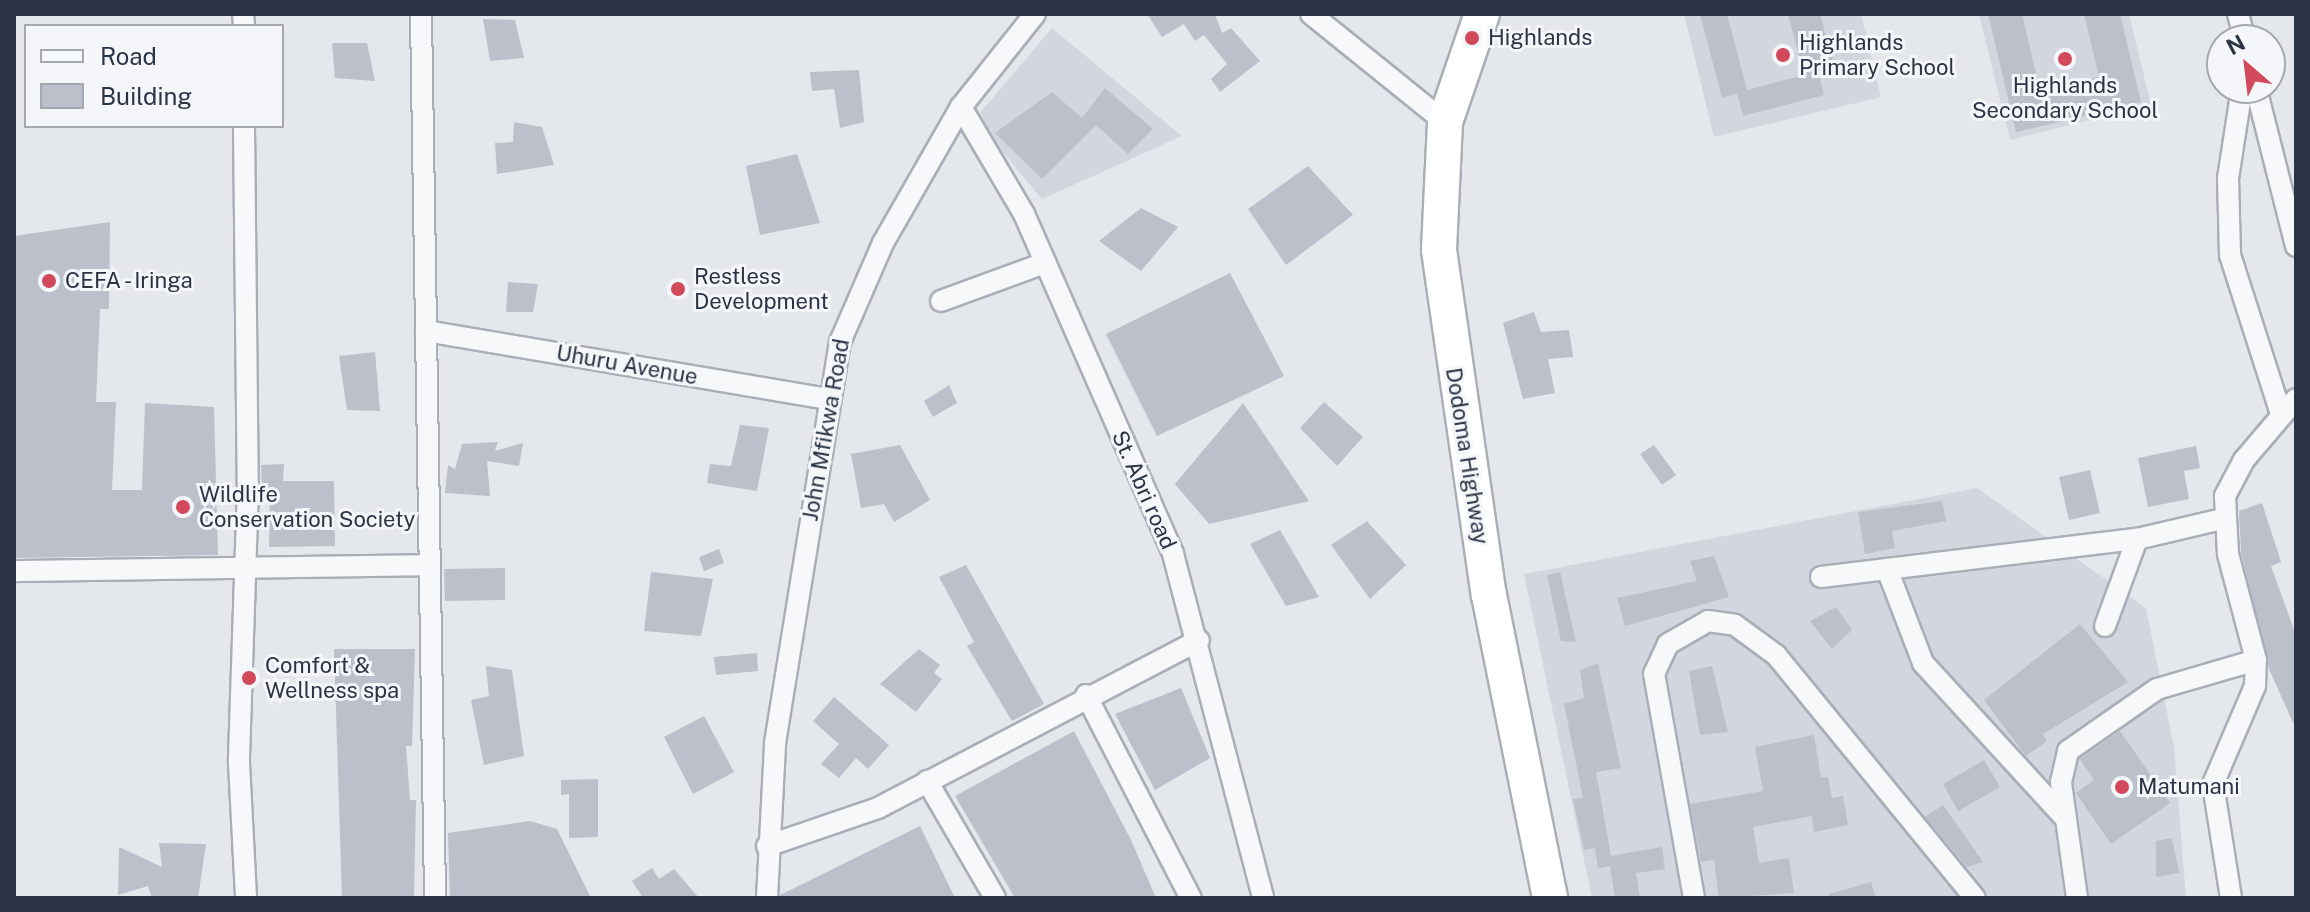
<!DOCTYPE html>
<style>
body{margin:0}
#map{position:relative;width:2310px;height:912px;overflow:hidden;background:#e4e7ec;font-family:"Public Sans",sans-serif}
div>[style]{position:absolute}
.built>*{inset:0;background:#d2d6de}
.building>*{inset:0;background:#bbc0ca}
.roads{filter:drop-shadow(2px 0 #a9aeb7) drop-shadow(-2px 0 #a9aeb7) drop-shadow(0 2px #a9aeb7) drop-shadow(0 -2px #a9aeb7)}
.minor>*{height:20px;margin:-10px;padding:0 10px;transform-origin:10px;border-radius:10px;background:#f7f8fa}
.trunk>*{height:34px;margin:-17px;padding:0 17px;transform-origin:17px;border-radius:17px;background:#fff}
.dots>*{width:22px;height:22px;translate:-50% -50%;box-sizing:border-box;border:4px solid #f4f6f9;border-radius:50%}
span{translate:-50% -50%;white-space:nowrap;text-align:center;line-height:1.15;-webkit-text-stroke:6px #f4f6f9;paint-order:stroke}
.poi-label{font-size:22px;color:#2b3445}
.left{translate:0 -50%;text-align:left}
.street-label{font-size:22px;color:#2b3445}
.frame{position:absolute;inset:0;border:16px solid #2b3445;pointer-events:none}
.legend{position:absolute;left:24px;top:24px;width:260px;height:104px;box-sizing:border-box;background:#f4f6f9;border:2px solid #a4a8b1;margin:0;padding:10px 14px;list-style:none;font-size:24px;color:#2b3445}
.legend li{display:flex;align-items:center;gap:16px;height:40px}
.legend b{width:40px;border:2px solid #a4a8b1}
.north{position:absolute;left:2206px;top:24px;width:80px;height:80px;box-sizing:border-box;background:#f4f6f9;border:2px solid #a4a8b1;border-radius:50%;rotate:332deg;font-size:22px;font-weight:700;line-height:32px;text-align:center;color:#2b3445}
.north::after{content:'';display:block;margin:auto;width:28px;height:36px;background:#d1495b;clip-path:polygon(50% 0,100% 100%,50% 72%,0 100%)}
</style>
<div id="map">
<div class="built">
<i style="clip-path:polygon(1684px 14px,1861px 14px,1881px 97px,1714px 137px)"></i>
<i style="clip-path:polygon(1979px 14px,2129px 14px,2151px 105px,2010px 140px)"></i>
<i style="clip-path:polygon(1052px 28px,1182px 136px,1042px 199px,975px 119px)"></i>
<i style="clip-path:polygon(1977px 488px,2146px 608px,2174px 747px,2186px 898px,1592px 898px,1524px 574px)"></i>
</div>
<div class="building">
<i style="clip-path:polygon(1147px 14px,1215px 14px,1222px 33px,1231px 28px,1260px 61px,1220px 92px,1211px 79px,1227px 64px,1204px 35px,1195px 41px,1184px 24px,1162px 37px)"></i>
<i style="clip-path:polygon(1700px 14px,1727px 14px,1747px 90px,1804px 75px,1788px 14px,1820px 14px,1835px 69px,1819px 73px,1824px 95px,1743px 116px,1737px 93px,1722px 98px)"></i>
<i style="clip-path:polygon(1988px 14px,2022px 14px,2040px 91px,2099px 77px,2084px 14px,2120px 14px,2141px 102px,2016px 132px)"></i>
<i style="clip-path:polygon(483px 19px,515px 20px,524px 58px,490px 61px)"></i>
<i style="clip-path:polygon(332px 43px,367px 43px,375px 81px,335px 78px)"></i>
<i style="clip-path:polygon(859px 70px,864px 122px,840px 128px,834px 89px,812px 91px,810px 72px)"></i>
<i style="clip-path:polygon(1105px 88px,1153px 129px,1128px 154px,1096px 125px,1042px 179px,995px 133px,1052px 92px,1082px 118px)"></i>
<i style="clip-path:polygon(514px 122px,542px 127px,554px 165px,497px 174px,495px 143px,513px 142px)"></i>
<i style="clip-path:polygon(797px 154px,820px 223px,760px 235px,746px 166px)"></i>
<i style="clip-path:polygon(1308px 166px,1353px 215px,1286px 265px,1248px 209px)"></i>
<i style="clip-path:polygon(1141px 208px,1178px 227px,1141px 271px,1099px 241px)"></i>
<i style="clip-path:polygon(110px 222px,109px 309px,100px 309px,96px 402px,116px 402px,112px 490px,142px 490px,145px 403px,214px 407px,218px 555px,14px 558px,14px 236px)"></i>
<i style="clip-path:polygon(1230px 273px,1284px 376px,1157px 436px,1106px 334px)"></i>
<i style="clip-path:polygon(508px 282px,538px 284px,533px 312px,506px 312px)"></i>
<i style="clip-path:polygon(1534px 312px,1541px 332px,1569px 330px,1573px 357px,1548px 359px,1555px 393px,1523px 399px,1503px 323px)"></i>
<i style="clip-path:polygon(375px 352px,380px 411px,347px 410px,339px 356px)"></i>
<i style="clip-path:polygon(949px 385px,957px 403px,933px 417px,924px 401px)"></i>
<i style="clip-path:polygon(1324px 402px,1363px 437px,1337px 466px,1300px 428px)"></i>
<i style="clip-path:polygon(1243px 403px,1309px 501px,1209px 524px,1175px 484px)"></i>
<i style="clip-path:polygon(740px 425px,769px 428px,757px 491px,707px 483px,710px 464px,731px 466px)"></i>
<i style="clip-path:polygon(498px 442px,495px 451px,523px 443px,519px 466px,487px 461px,490px 496px,445px 493px,448px 465px,455px 469px,462px 444px)"></i>
<i style="clip-path:polygon(900px 445px,930px 500px,894px 522px,884px 504px,861px 508px,851px 454px)"></i>
<i style="clip-path:polygon(1654px 445px,1676px 475px,1662px 485px,1640px 454px)"></i>
<i style="clip-path:polygon(2196px 446px,2200px 468px,2184px 471px,2189px 499px,2148px 507px,2138px 458px)"></i>
<i style="clip-path:polygon(284px 464px,283px 481px,334px 481px,335px 546px,269px 547px,270px 489px,262px 489px,261px 465px)"></i>
<i style="clip-path:polygon(2090px 470px,2100px 513px,2069px 520px,2059px 477px)"></i>
<i style="clip-path:polygon(1942px 501px,1946px 521px,1892px 531px,1895px 548px,1865px 554px,1858px 512px)"></i>
<i style="clip-path:polygon(2262px 503px,2281px 562px,2271px 566px,2296px 635px,2294px 725px,2269px 669px,2241px 552px,2239px 511px)"></i>
<i style="clip-path:polygon(1367px 521px,1406px 565px,1370px 599px,1331px 545px)"></i>
<i style="clip-path:polygon(1280px 530px,1319px 597px,1286px 606px,1250px 544px)"></i>
<i style="clip-path:polygon(719px 549px,724px 563px,704px 571px,699px 557px)"></i>
<i style="clip-path:polygon(1714px 556px,1729px 597px,1625px 626px,1617px 598px,1697px 581px,1690px 561px)"></i>
<i style="clip-path:polygon(966px 565px,1044px 704px,1012px 721px,967px 646px,974px 642px,939px 577px)"></i>
<i style="clip-path:polygon(505px 568px,505px 600px,445px 601px,444px 569px)"></i>
<i style="clip-path:polygon(651px 572px,713px 579px,701px 636px,644px 631px)"></i>
<i style="clip-path:polygon(1560px 572px,1576px 642px,1561px 641px,1547px 575px)"></i>
<i style="clip-path:polygon(1836px 607px,1852px 630px,1832px 649px,1810px 621px)"></i>
<i style="clip-path:polygon(2080px 624px,2128px 682px,2043px 734px,2047px 741px,2026px 756px,1984px 700px)"></i>
<i style="clip-path:polygon(334px 649px,415px 649px,412px 746px,406px 746px,410px 800px,416px 800px,414px 896px,342px 898px)"></i>
<i style="clip-path:polygon(919px 649px,940px 665px,934px 673px,942px 679px,916px 712px,880px 684px)"></i>
<i style="clip-path:polygon(757px 653px,758px 671px,716px 675px,714px 657px)"></i>
<i style="clip-path:polygon(1598px 663px,1621px 768px,1596px 772px,1611px 856px,1662px 847px,1665px 869px,1636px 873px,1640px 898px,1615px 898px,1610px 866px,1598px 868px,1595px 848px,1584px 850px,1573px 799px,1583px 798px,1564px 704px,1584px 698px,1580px 670px)"></i>
<i style="clip-path:polygon(486px 666px,512px 670px,524px 756px,484px 765px,471px 700px,489px 696px)"></i>
<i style="clip-path:polygon(1712px 666px,1728px 732px,1700px 735px,1689px 671px)"></i>
<i style="clip-path:polygon(1181px 688px,1210px 758px,1155px 790px,1115px 714px)"></i>
<i style="clip-path:polygon(834px 697px,889px 745px,868px 769px,856px 758px,839px 778px,821px 764px,839px 744px,813px 721px)"></i>
<i style="clip-path:polygon(704px 716px,734px 772px,693px 794px,664px 737px)"></i>
<i style="clip-path:polygon(1074px 731px,1131px 840px,1156px 898px,1015px 898px,955px 796px)"></i>
<i style="clip-path:polygon(2120px 731px,2170px 803px,2111px 844px,2076px 793px,2094px 780px,2080px 759px)"></i>
<i style="clip-path:polygon(1814px 735px,1821px 778px,1828px 777px,1832px 798px,1843px 796px,1848px 825px,1814px 832px,1812px 816px,1753px 827px,1759px 863px,1789px 858px,1794px 893px,1719px 898px,1714px 860px,1701px 862px,1690px 804px,1763px 791px,1755px 747px)"></i>
<i style="clip-path:polygon(1984px 760px,2000px 787px,1958px 811px,1943px 784px)"></i>
<i style="clip-path:polygon(598px 779px,598px 837px,569px 838px,569px 794px,561px 795px,561px 780px)"></i>
<i style="clip-path:polygon(1943px 805px,1983px 862px,1967px 867px,1925px 817px)"></i>
<i style="clip-path:polygon(530px 821px,557px 829px,591px 898px,450px 898px,448px 833px)"></i>
<i style="clip-path:polygon(920px 826px,955px 898px,780px 898px,780px 895px)"></i>
<i style="clip-path:polygon(2172px 838px,2179px 873px,2156px 877px,2156px 841px)"></i>
<i style="clip-path:polygon(159px 843px,206px 844px,198px 898px,152px 898px,148px 886px,118px 895px,119px 847px,162px 867px)"></i>
<i style="clip-path:polygon(652px 868px,659px 879px,674px 869px,699px 898px,643px 898px,632px 881px)"></i>
<i style="clip-path:polygon(1871px 882px,1876px 898px,1829px 898px,1829px 894px)"></i>
</div>
<div class="roads">
<div class="minor">
<i style="left:243px;top:14px;width:12px;rotate:85deg"></i>
<i style="left:421px;top:14px;width:884px;rotate:89.09deg"></i>
<i style="left:1311px;top:14px;width:172px;rotate:38.9deg"></i>
<i style="left:2238px;top:14px;width:27px;rotate:75deg"></i>
<i style="left:2242px;top:88px;width:91px;rotate:98.8deg"></i>
<i style="left:2228px;top:178px;width:77px;rotate:88.5deg"></i>
<i style="left:2230px;top:255px;width:164px;rotate:72.2deg"></i>
<i style="left:2256px;top:88px;width:163px;rotate:75.8deg"></i>
<i style="left:961px;top:107px;width:124px;rotate:59.5deg"></i>
<i style="left:1024px;top:214px;width:371px;rotate:66.3deg"></i>
<i style="left:1173px;top:554px;width:356px;rotate:75.3deg"></i>
<i style="left:244px;top:126px;width:360px;rotate:89.4deg"></i>
<i style="left:248px;top:486px;width:277px;rotate:91.9deg"></i>
<i style="left:239px;top:763px;width:135px;rotate:87deg"></i>
<i style="left:941px;top:301px;width:111px;rotate:-20.1deg"></i>
<i style="left:426px;top:331px;width:409px;rotate:9.6deg"></i>
<i style="left:1887px;top:569px;width:101px;rotate:69deg"></i>
<i style="left:1923px;top:663px;width:207px;rotate:47.5deg"></i>
<i style="left:14px;top:571px;width:414px;rotate:-0.8deg"></i>
<i style="left:1821px;top:577px;width:318px;rotate:-6.9deg"></i>
<i style="left:2137px;top:539px;width:87px;rotate:-13.2deg"></i>
<i style="left:2105px;top:626px;width:93px;rotate:-69.8deg"></i>
<i style="left:1086px;top:695px;width:229px;rotate:62.7deg"></i>
<i style="left:927px;top:781px;width:135px;rotate:59.8deg"></i>
<i style="left:767px;top:846px;width:117px;rotate:-18.9deg"></i>
<i style="left:878px;top:808px;width:362px;rotate:-27.6deg"></i>
<i style="left:767px;top:898px;width:155px;rotate:-87deg"></i>
<i style="left:775px;top:743px;width:406px;rotate:-80.8deg"></i>
<i style="left:840px;top:342px;width:108px;rotate:-66.5deg"></i>
<i style="left:883px;top:243px;width:157px;rotate:-60.2deg"></i>
<i style="left:961px;top:107px;width:119px;rotate:-51.5deg"></i>
<i style="left:1694px;top:898px;width:228px;rotate:-100.1deg"></i>
<i style="left:1654px;top:674px;width:33px;rotate:-65deg"></i>
<i style="left:1668px;top:644px;width:46px;rotate:-29.9deg"></i>
<i style="left:1708px;top:621px;width:27px;rotate:8deg"></i>
<i style="left:1735px;top:625px;width:51px;rotate:36.2deg"></i>
<i style="left:1776px;top:655px;width:314px;rotate:50.7deg"></i>
<i style="left:2077px;top:898px;width:117px;rotate:-97.9deg"></i>
<i style="left:2061px;top:782px;width:32px;rotate:-77deg"></i>
<i style="left:2068px;top:751px;width:108px;rotate:-34.9deg"></i>
<i style="left:2157px;top:689px;width:103px;rotate:-16.3deg"></i>
<i style="left:2231px;top:898px;width:115px;rotate:-99deg"></i>
<i style="left:2213px;top:784px;width:107px;rotate:-66.8deg"></i>
<i style="left:2255px;top:686px;width:26px;rotate:-88deg"></i>
<i style="left:2256px;top:660px;width:110px;rotate:-104.8deg"></i>
<i style="left:2228px;top:554px;width:58px;rotate:-93deg"></i>
<i style="left:2225px;top:496px;width:41px;rotate:-62.2deg"></i>
<i style="left:2244px;top:460px;width:80px;rotate:-49.6deg"></i>
</div>
<div class="trunk">
<i style="left:1482px;top:14px;width:114px;rotate:108.9deg"></i>
<i style="left:1445px;top:122px;width:128px;rotate:92.7deg"></i>
<i style="left:1439px;top:250px;width:349px;rotate:81.8deg"></i>
<i style="left:1489px;top:595px;width:309px;rotate:78.6deg"></i>
</div>
</div>
<div class="dots">
<i style="left:1472px;top:38px;background:#d1495b"></i>
<i style="left:1783px;top:55px;background:#d1495b"></i>
<i style="left:2065px;top:59px;background:#d1495b"></i>
<i style="left:49px;top:281px;background:#d1495b"></i>
<i style="left:678px;top:289px;background:#d1495b"></i>
<i style="left:183px;top:507px;background:#d1495b"></i>
<i style="left:249px;top:678px;background:#d1495b"></i>
<i style="left:2122px;top:787px;background:#d1495b"></i>
</div>
<div class="poi-label">
<span class="left" style="left:1488px;top:38px">Highlands</span>
<span class="left" style="left:1799px;top:55px">Highlands<br>Primary School</span>
<span style="left:2065px;top:98px">Highlands<br>Secondary School</span>
<span class="left" style="left:694px;top:289px">Restless<br>Development</span>
<span class="left" style="left:65px;top:281px">CEFA - Iringa</span>
<span class="left" style="left:199px;top:507px">Wildlife<br>Conservation Society</span>
<span class="left" style="left:265px;top:678px">Comfort &amp;<br>Wellness spa</span>
<span class="left" style="left:2138px;top:787px">Matumani</span>
</div>
<div class="street-label">
<span style="left:627px;top:365px;rotate:10deg">Uhuru Avenue</span>
<span style="left:826px;top:430px;rotate:-80deg">John Mfikwa Road</span>
<span style="left:1467px;top:456px;rotate:81deg">Dodoma Highway</span>
<span style="left:1144px;top:490px;rotate:66deg">St. Abri road</span>
</div>
<div class="frame"></div>
<ul class="legend">
<li><b style="height:10px;background:#f7f8fa"></b>Road</li>
<li><b style="height:22px;background:#bbc0ca"></b>Building</li>
</ul>
<div class="north">N</div>
</div>
